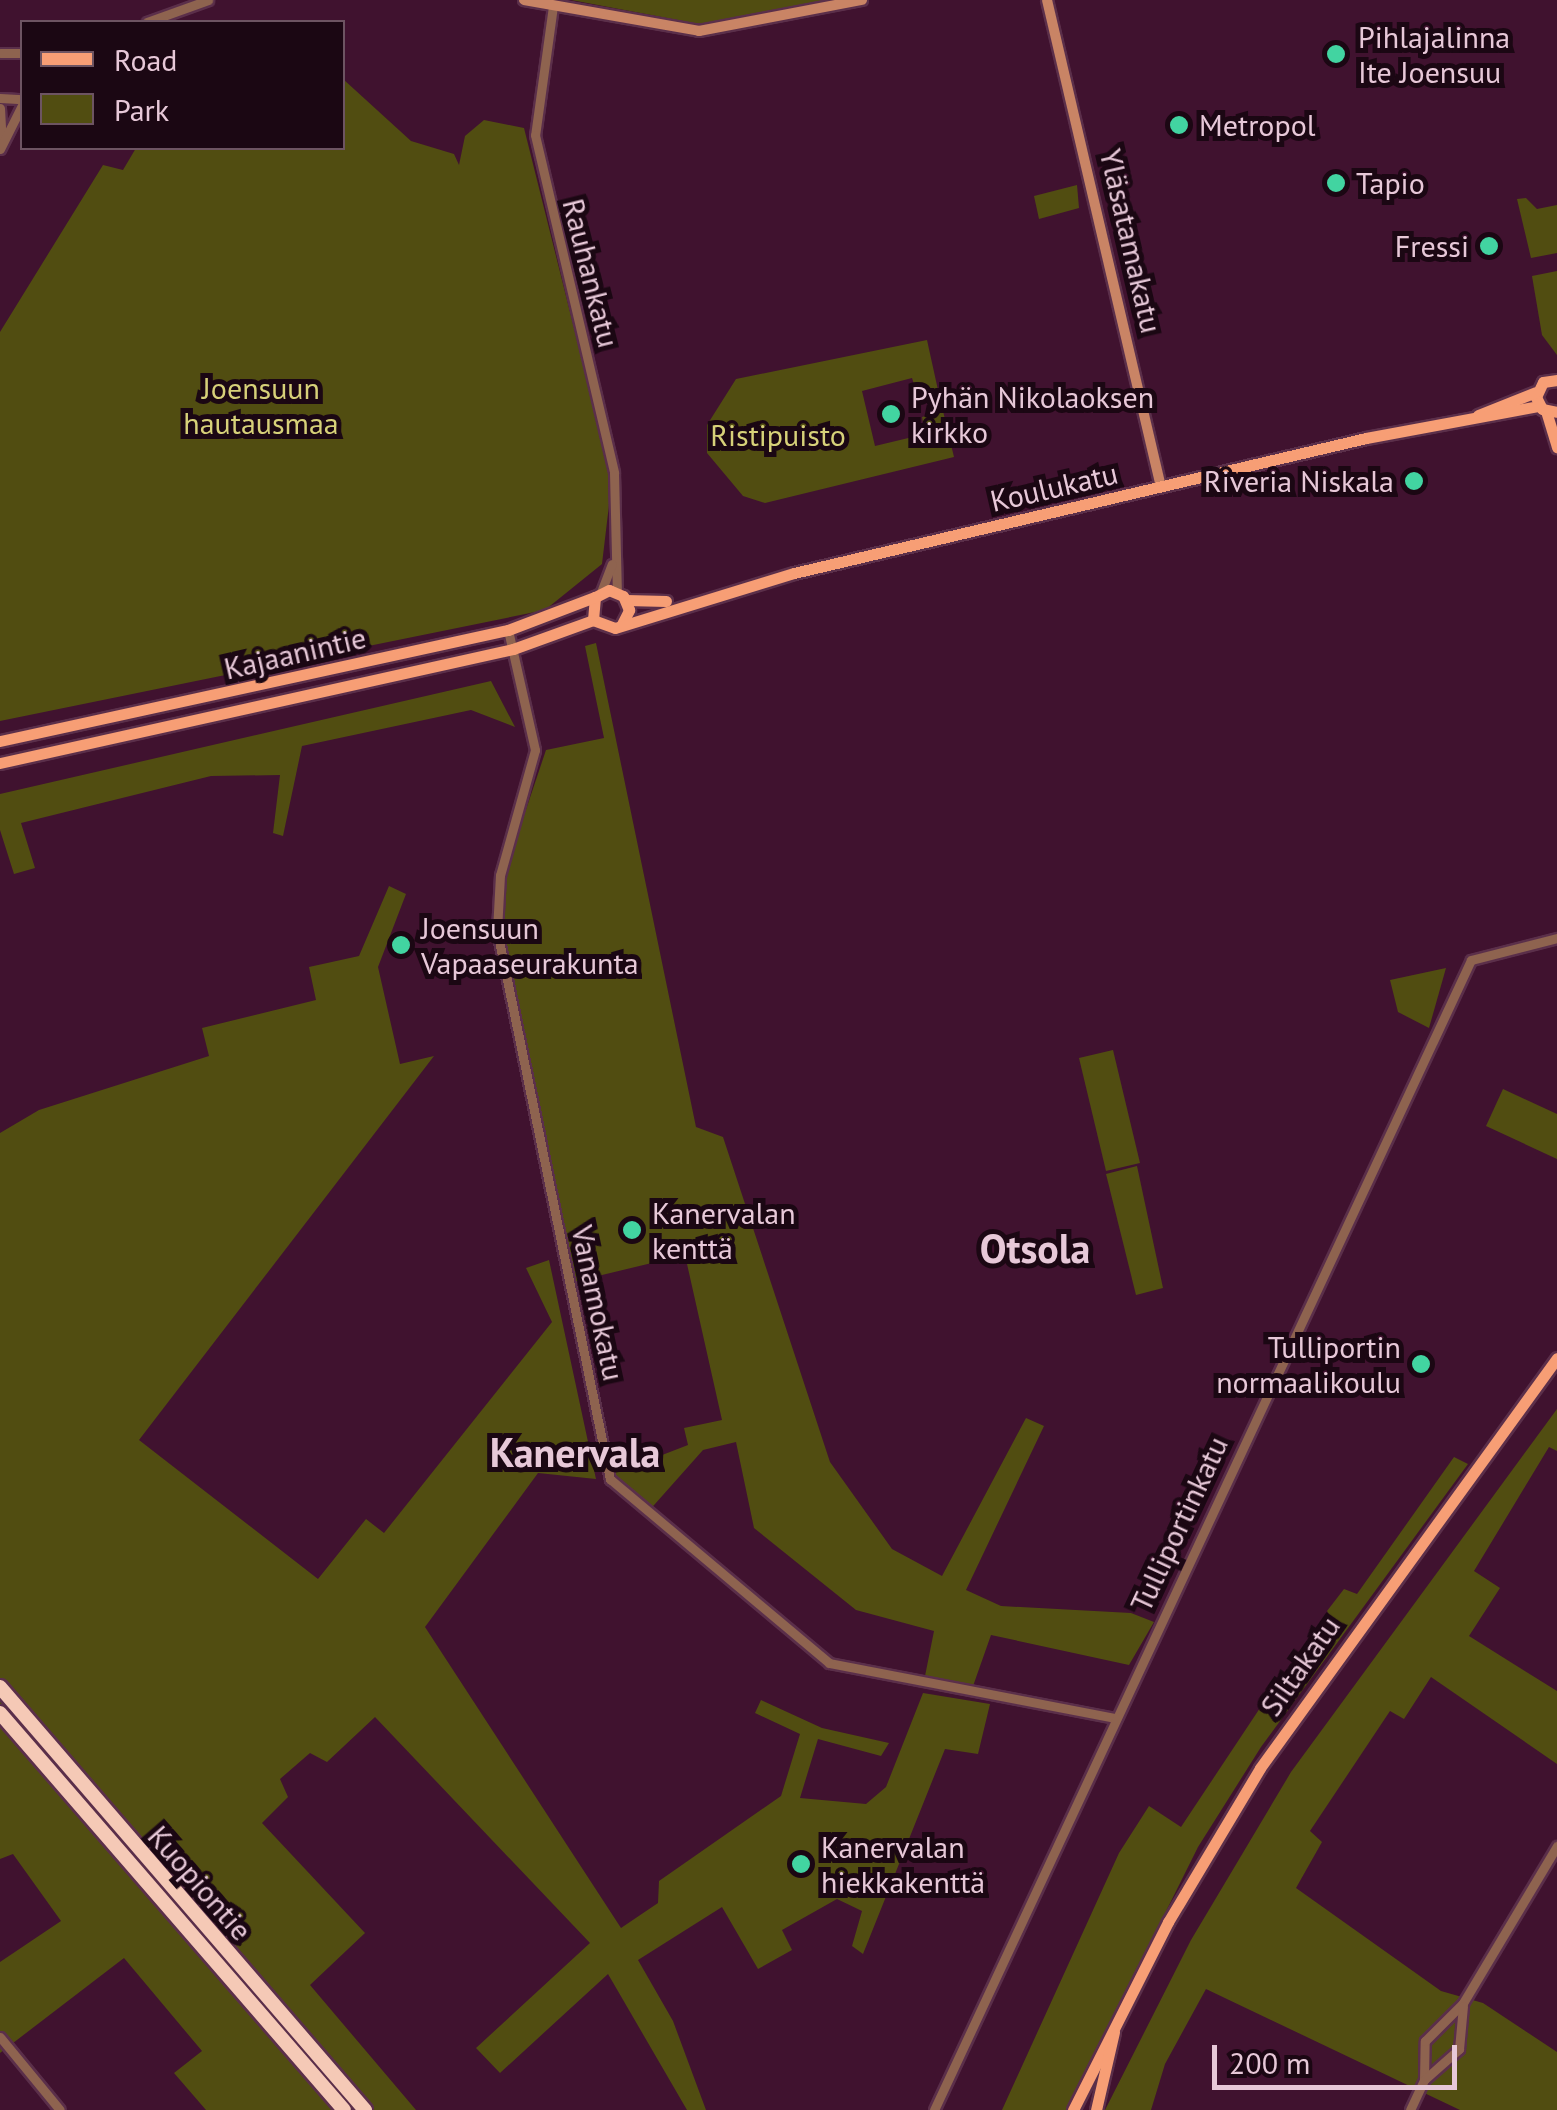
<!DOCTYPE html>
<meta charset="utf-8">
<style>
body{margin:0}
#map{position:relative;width:1557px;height:2110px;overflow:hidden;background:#40122f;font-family:"PT Sans",sans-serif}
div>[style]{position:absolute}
.green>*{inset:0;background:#514d11}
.roads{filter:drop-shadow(2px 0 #5b2f4a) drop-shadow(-2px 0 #5b2f4a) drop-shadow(0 2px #5b2f4a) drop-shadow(0 -2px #5b2f4a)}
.tertiary>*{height:9px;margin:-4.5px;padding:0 4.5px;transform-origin:4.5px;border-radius:4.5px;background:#8e634f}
.secondary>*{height:10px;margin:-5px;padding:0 5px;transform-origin:5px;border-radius:5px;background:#c98465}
.primary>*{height:11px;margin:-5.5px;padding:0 5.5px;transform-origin:5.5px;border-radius:5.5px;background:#f79e75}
.motorway>*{height:14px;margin:-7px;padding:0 7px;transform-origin:7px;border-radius:7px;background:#f5c9b6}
.dots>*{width:28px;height:28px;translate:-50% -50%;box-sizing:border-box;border:5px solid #1b0713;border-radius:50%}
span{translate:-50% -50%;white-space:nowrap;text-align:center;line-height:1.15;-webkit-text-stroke:10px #1b0713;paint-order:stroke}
.poi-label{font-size:30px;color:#e7c8d8}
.left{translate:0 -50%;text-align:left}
.right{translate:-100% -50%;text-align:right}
.street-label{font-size:30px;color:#e7c8d8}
.park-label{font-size:30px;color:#d7d179}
.district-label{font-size:40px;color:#e7c8d8;font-weight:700}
.legend{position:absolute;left:20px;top:20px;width:325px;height:130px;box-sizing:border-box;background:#1b0713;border:2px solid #6d5462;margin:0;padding:12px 18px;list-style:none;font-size:30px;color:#e7c8d8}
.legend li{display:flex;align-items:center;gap:20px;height:50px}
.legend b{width:50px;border:2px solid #6d5462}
.scale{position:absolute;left:1212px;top:2045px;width:245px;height:45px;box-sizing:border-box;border:5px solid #e7c8d8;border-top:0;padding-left:12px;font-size:30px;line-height:35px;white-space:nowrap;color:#e7c8d8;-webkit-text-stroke:8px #1b0713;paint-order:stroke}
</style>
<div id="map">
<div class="green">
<i style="clip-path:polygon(571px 0,837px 0,699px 24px)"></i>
<i style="clip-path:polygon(343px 79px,411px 141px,454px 154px,459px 165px,465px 136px,484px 120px,524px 128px,612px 480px,602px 564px,545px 610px,0 721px,0 332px,103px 165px,123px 170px,136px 148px,342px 148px)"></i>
<i style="clip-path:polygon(1077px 185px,1079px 208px,1039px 219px,1034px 196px)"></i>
<i style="clip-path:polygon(1526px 198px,1537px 209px,1557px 205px,1557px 253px,1531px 258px,1517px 199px)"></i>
<i style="clip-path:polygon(1557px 271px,1557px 355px,1542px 335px,1532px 276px)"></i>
<i style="clip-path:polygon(927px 340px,938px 390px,917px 394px,912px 378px,862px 391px,875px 446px,925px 434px,922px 417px,943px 411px,954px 457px,765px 503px,743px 496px,707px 453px,707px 425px,736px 379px)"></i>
<i style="clip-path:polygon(596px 643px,696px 1127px,723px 1137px,830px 1462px,892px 1549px,942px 1576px,1026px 1418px,1044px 1426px,966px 1590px,1001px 1606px,1131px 1613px,1154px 1622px,1129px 1665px,991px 1635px,972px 1689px,924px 1681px,934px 1631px,856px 1610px,754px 1528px,736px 1442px,703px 1450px,647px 1513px,614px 1477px,608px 1454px,643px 1445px,657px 1457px,688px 1445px,684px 1428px,722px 1420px,685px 1255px,573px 1282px,504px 945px,504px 875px,546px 750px,604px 738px,585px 646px)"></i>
<i style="clip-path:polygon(491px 681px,515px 727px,471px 710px,302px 746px,283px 836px,273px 833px,280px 775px,211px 776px,21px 823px,35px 868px,14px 874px,0 830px,0 794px)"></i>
<i style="clip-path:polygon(389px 886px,406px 894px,378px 967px,400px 1064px,434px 1056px,139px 1440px,318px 1579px,366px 1519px,384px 1533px,552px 1322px,526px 1268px,549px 1260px,596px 1479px,538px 1473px,425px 1627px,621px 1928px,658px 1903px,659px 1881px,781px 1796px,800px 1734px,755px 1713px,761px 1700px,822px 1728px,889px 1743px,881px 1756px,818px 1739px,800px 1798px,866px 1804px,886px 1787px,923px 1693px,990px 1704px,978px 1754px,945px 1749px,863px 1954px,852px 1946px,862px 1911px,837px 1899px,782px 1930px,792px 1950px,758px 1969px,722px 1907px,638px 1960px,673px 2021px,706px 2110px,687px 2110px,608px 1974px,500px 2073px,476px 2048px,590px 1943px,375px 1717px,327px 1762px,310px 1753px,280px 1779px,288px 1797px,262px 1823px,365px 1933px,310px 1985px,416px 2110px,206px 2110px,174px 2073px,202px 2051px,124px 1958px,0 2053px,0 1962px,61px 1921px,13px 1854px,0 1859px,0 1133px,39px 1110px,209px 1056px,202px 1028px,316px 1000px,309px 967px,359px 956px)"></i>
<i style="clip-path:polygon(1446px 968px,1429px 1028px,1398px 1012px,1390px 980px)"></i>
<i style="clip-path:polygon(1113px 1050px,1140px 1163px,1106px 1171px,1079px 1058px)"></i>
<i style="clip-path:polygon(1503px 1089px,1557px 1114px,1557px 1159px,1486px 1126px)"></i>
<i style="clip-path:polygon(1137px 1166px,1163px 1288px,1136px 1295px,1106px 1174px)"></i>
<i style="clip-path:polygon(1557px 1409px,1557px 1451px,1549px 1447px,1474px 1571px,1500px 1588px,1469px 1636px,1557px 1691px,1557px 1764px,1431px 1677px,1404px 1719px,1390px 1711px,1310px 1831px,1322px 1842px,1296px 1888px,1441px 1991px,1483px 2003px,1557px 2052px,1557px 2110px,1460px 2110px,1206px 1989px,1165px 2064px,1151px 2110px,1105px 2110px,1191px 1940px,1291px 1772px)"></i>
<i style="clip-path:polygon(1454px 1457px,1468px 1464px,1261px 1747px,1198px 1847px,1067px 2110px,1002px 2110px,1119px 1853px,1149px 1806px,1181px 1827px,1260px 1708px,1272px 1714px,1336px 1626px,1327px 1611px,1344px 1589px,1357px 1594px)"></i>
</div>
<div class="roads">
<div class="tertiary">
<i style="left:553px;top:6px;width:130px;rotate:97.9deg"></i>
<i style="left:535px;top:135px;width:347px;rotate:76.8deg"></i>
<i style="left:614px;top:473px;width:119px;rotate:88.6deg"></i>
<i style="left:147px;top:22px;width:65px;rotate:-19.8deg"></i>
<i style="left:0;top:53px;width:22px"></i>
<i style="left:0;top:98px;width:22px;rotate:3deg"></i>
<i style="left:0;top:108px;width:33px;rotate:87deg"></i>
<i style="left:0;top:149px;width:49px;rotate:-63.4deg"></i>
<i style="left:601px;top:592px;width:30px;rotate:-69deg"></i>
<i style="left:508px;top:630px;width:123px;rotate:77.3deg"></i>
<i style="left:535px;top:750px;width:130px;rotate:105.6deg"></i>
<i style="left:500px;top:875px;width:56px;rotate:93.1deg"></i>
<i style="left:497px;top:931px;width:560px;rotate:78.35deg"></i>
<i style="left:610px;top:1479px;width:286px;rotate:40deg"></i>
<i style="left:829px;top:1663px;width:290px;rotate:10.9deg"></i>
<i style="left:0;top:2037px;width:94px;rotate:50.6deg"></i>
<i style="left:1424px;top:2080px;width:39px;rotate:-89deg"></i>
<i style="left:1425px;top:2041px;width:54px;rotate:-45deg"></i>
<i style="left:1463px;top:2003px;width:183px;rotate:-59.1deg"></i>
<i style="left:934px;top:2110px;width:1269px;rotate:-64.97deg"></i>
<i style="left:1471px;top:960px;width:89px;rotate:-14.3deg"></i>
<i style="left:1410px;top:2110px;width:33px;rotate:-65deg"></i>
<i style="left:1424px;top:2080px;width:47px;rotate:-41.5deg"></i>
<i style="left:1459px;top:2049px;width:43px;rotate:-84.7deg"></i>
</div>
<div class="secondary">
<i style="left:524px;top:0;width:178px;rotate:10deg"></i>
<i style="left:699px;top:31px;width:166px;rotate:-10.8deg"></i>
<i style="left:1047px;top:0;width:500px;rotate:76.83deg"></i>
</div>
<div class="primary">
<i style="left:1557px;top:380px;width:14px;rotate:172deg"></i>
<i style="left:1543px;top:382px;width:17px;rotate:115deg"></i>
<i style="left:1536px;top:397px;width:13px;rotate:63deg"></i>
<i style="left:1542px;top:409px;width:15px;rotate:11deg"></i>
<i style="left:1546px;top:411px;width:38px;rotate:73deg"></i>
<i style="left:1478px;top:415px;width:62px;rotate:-21.6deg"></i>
<i style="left:626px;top:600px;width:40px;rotate:1.4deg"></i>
<i style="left:622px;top:624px;width:16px;rotate:-63deg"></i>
<i style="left:629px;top:610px;width:15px;rotate:-113deg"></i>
<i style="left:623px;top:596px;width:15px;rotate:-157deg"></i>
<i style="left:609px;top:590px;width:16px;rotate:153deg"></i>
<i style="left:595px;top:597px;width:23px;rotate:95deg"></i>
<i style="left:593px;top:620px;width:23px;rotate:20deg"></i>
<i style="left:615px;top:628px;width:187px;rotate:-17.1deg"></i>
<i style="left:794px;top:573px;width:588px;rotate:-13.28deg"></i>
<i style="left:1366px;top:438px;width:176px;rotate:-10.5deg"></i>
<i style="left:0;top:741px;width:520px;rotate:-12.33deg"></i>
<i style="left:508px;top:630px;width:93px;rotate:-20.8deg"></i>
<i style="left:0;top:763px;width:526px;rotate:-12.53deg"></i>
<i style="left:513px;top:649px;width:85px;rotate:-19.9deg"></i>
<i style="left:1073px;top:2110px;width:211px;rotate:-63.2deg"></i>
<i style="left:1168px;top:1922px;width:179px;rotate:-59.1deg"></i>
<i style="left:1260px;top:1768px;width:506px;rotate:-54.08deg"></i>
<i style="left:1096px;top:2110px;width:80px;rotate:-77deg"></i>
</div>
<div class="motorway">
<i style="left:0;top:1687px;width:559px;rotate:49.21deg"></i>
<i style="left:0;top:1713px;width:525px;rotate:49.09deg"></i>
</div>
</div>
<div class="dots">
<i style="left:1336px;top:54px;background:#42d4a1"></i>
<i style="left:1179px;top:125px;background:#42d4a1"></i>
<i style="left:1336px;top:183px;background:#42d4a1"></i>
<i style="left:1489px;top:246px;background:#42d4a1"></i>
<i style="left:891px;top:414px;background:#42d4a1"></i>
<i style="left:1414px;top:481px;background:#42d4a1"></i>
<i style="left:401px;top:945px;background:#42d4a1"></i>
<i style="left:632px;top:1230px;background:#42d4a1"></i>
<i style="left:1421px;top:1364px;background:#42d4a1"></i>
<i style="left:801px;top:1864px;background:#42d4a1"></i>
</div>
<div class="poi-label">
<span class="left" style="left:1358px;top:54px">Pihlajalinna<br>Ite Joensuu</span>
<span class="left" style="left:1199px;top:125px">Metropol</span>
<span class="left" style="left:1356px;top:183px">Tapio</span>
<span class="right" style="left:1469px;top:246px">Fressi</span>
<span class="left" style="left:911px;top:414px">Pyhän Nikolaoksen<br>kirkko</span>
<span class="right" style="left:1394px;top:481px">Riveria Niskala</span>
<span class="left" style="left:421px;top:945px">Joensuun<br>Vapaaseurakunta</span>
<span class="left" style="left:652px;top:1230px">Kanervalan<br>kenttä</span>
<span class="right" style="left:1401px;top:1364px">Tulliportin<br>normaalikoulu</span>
<span class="left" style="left:821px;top:1864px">Kanervalan<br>hiekkakenttä</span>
</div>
<div class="street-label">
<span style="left:1131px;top:241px;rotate:77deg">Yläsatamakatu</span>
<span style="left:591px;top:273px;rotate:76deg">Rauhankatu</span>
<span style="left:1054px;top:487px;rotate:-13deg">Koulukatu</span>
<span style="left:295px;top:653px;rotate:-13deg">Kajaanintie</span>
<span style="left:598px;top:1303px;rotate:78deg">Vanamokatu</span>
<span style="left:1179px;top:1524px;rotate:-65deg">Tulliportinkatu</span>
<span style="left:1300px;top:1666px;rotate:-55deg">Siltakatu</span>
<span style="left:200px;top:1883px;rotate:49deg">Kuopiontie</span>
</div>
<div class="park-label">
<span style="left:261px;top:405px">Joensuun<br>hautausmaa</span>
<span style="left:778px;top:435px">Ristipuisto</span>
</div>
<div class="district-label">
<span style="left:1035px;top:1248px">Otsola</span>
<span style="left:575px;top:1452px">Kanervala</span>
</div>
<ul class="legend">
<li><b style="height:12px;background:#f79e75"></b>Road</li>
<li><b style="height:28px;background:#514d11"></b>Park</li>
</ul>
<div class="scale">200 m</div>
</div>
